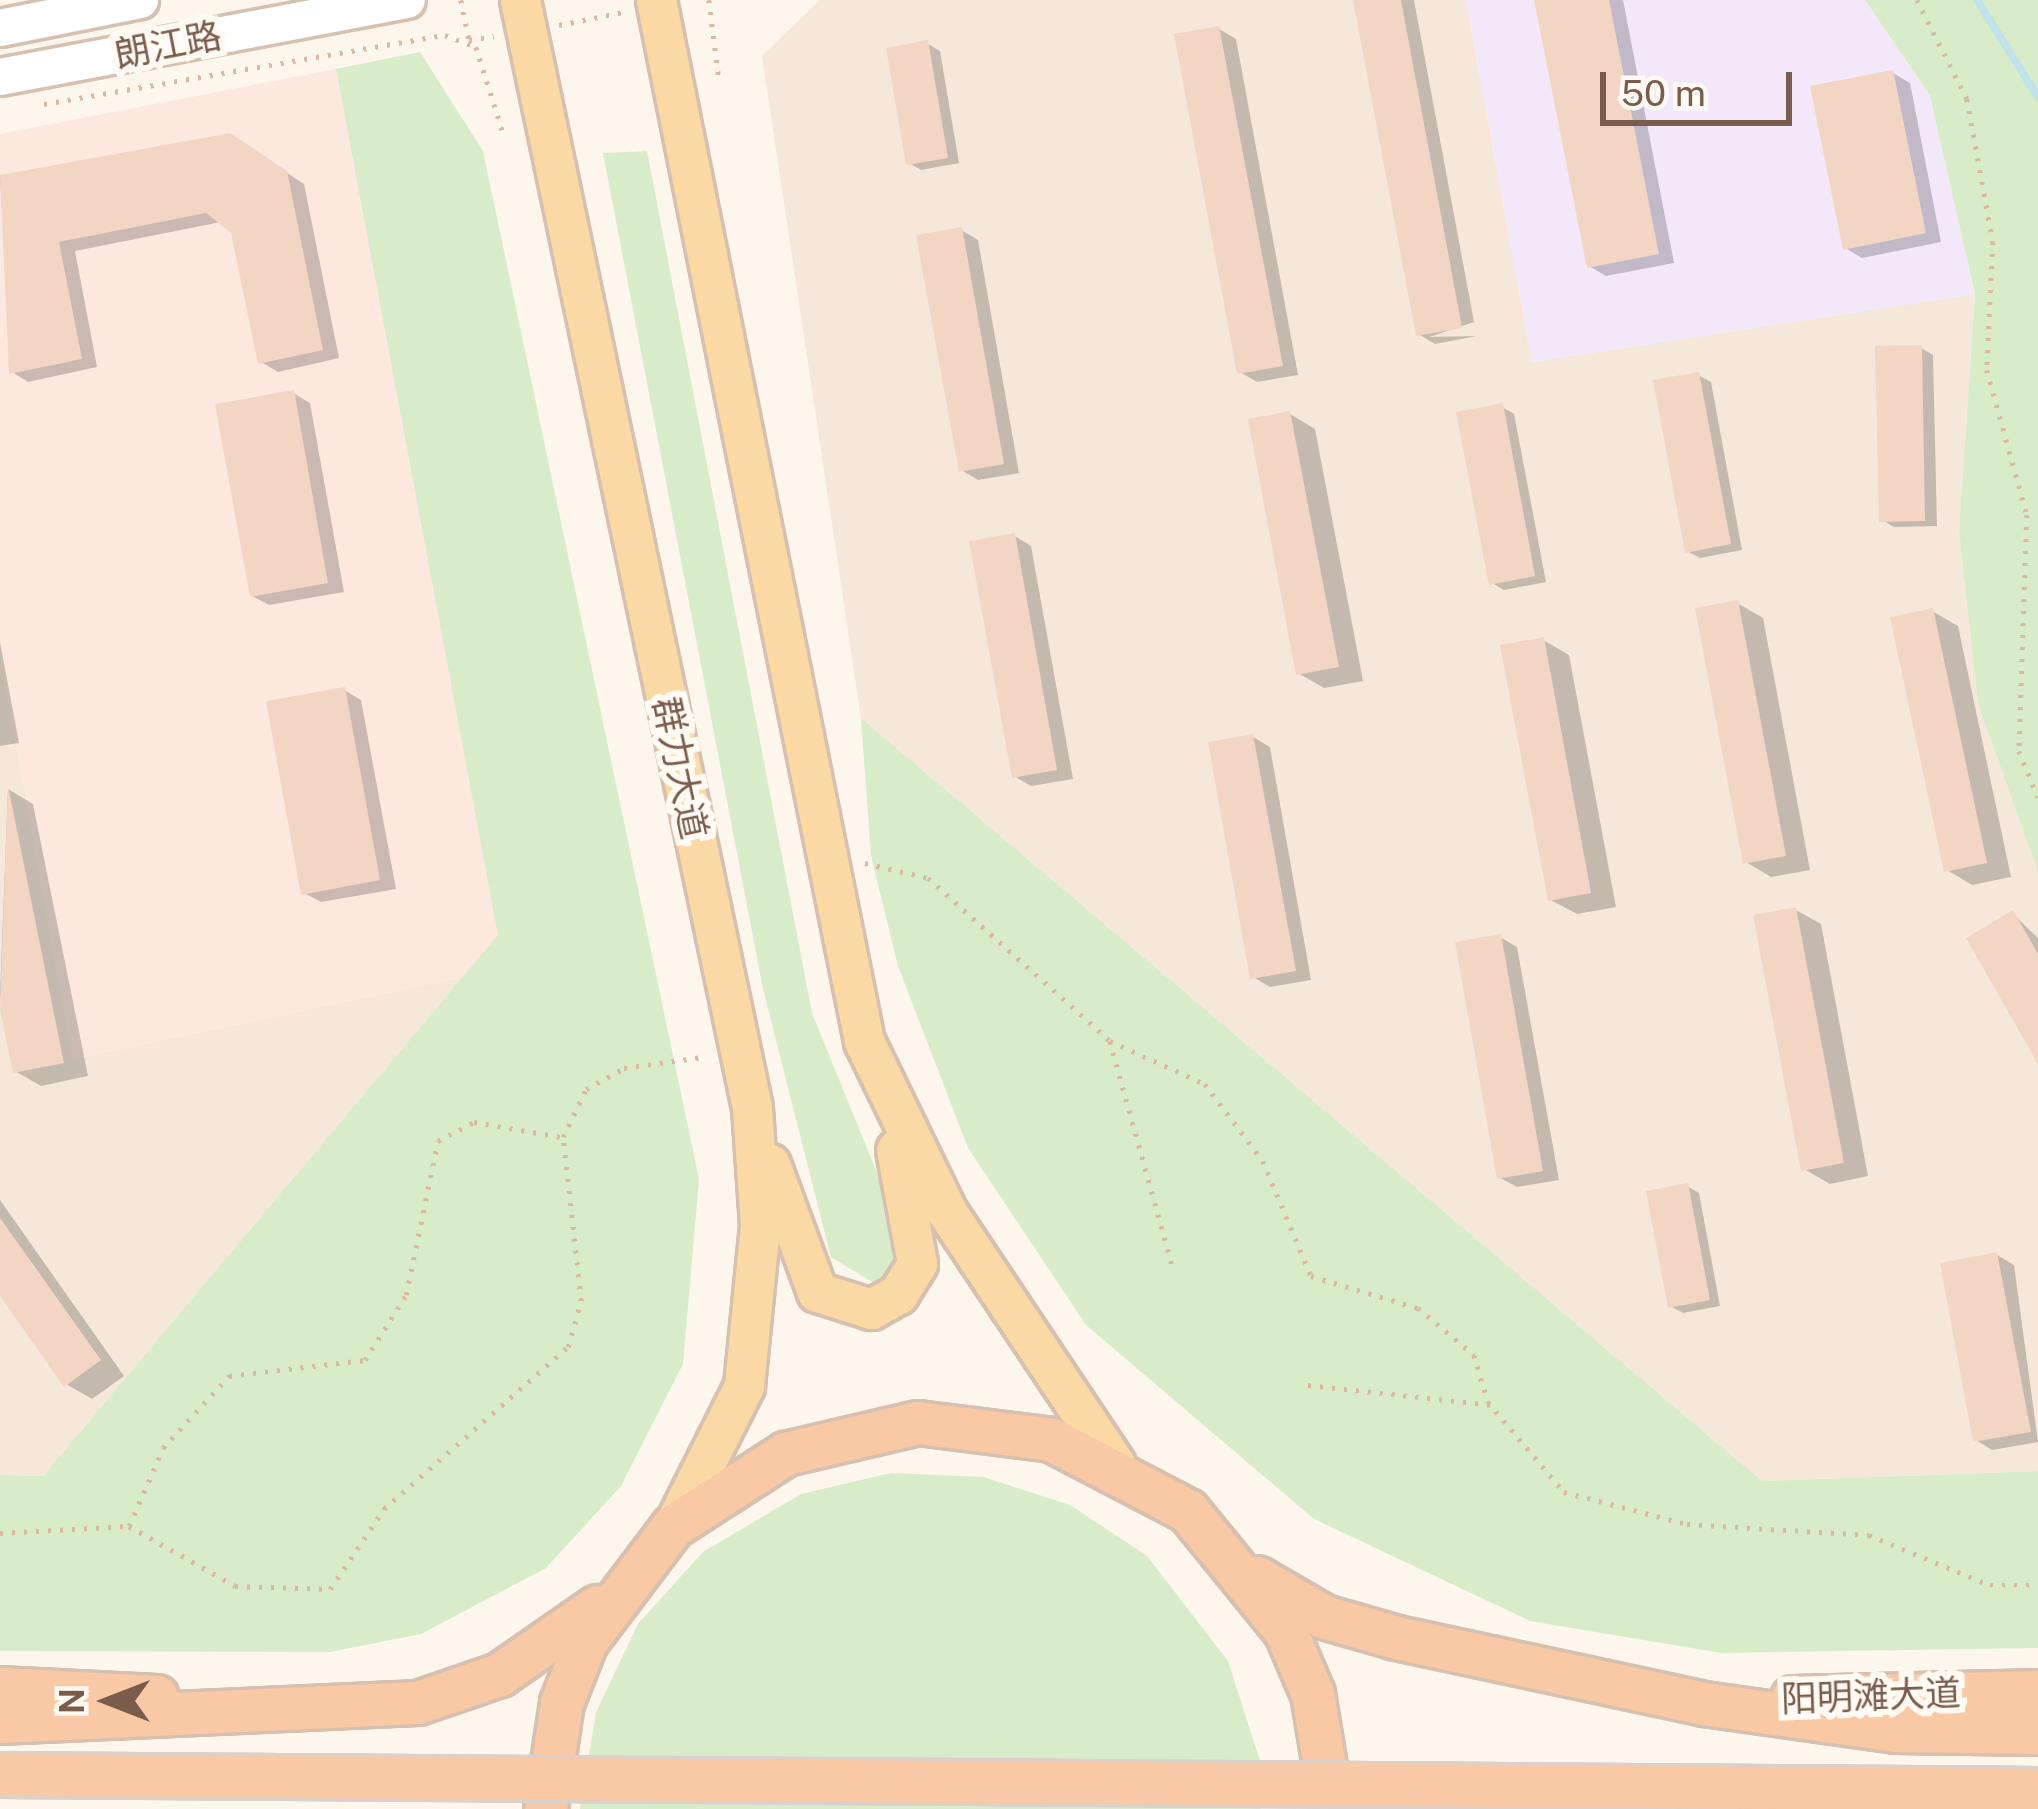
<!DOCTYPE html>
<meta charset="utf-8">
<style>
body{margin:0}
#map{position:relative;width:2038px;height:1809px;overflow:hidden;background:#fdf6ec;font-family:"Public Sans","Noto Sans SC",sans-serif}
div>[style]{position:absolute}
.residential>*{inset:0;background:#f5e8da}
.commercial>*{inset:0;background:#fde8e0}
.education>*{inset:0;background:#f3e8fa}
.green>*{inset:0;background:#d8ecc9}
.shadow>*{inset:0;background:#0003}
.stream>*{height:8px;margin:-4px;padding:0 4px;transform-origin:4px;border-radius:4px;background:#bfe3e8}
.building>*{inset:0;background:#f3d5c3}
.path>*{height:4.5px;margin-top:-2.25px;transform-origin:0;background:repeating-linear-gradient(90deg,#d9b8a5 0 3px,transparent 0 12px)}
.roads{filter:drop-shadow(3px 0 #d6c0b0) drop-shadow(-3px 0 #d6c0b0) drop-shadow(0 3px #d6c0b0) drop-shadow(0 -3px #d6c0b0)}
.secondary>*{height:36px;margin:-18px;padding:0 18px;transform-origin:18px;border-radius:18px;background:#fff}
.primary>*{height:39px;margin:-19.5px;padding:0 19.5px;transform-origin:19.5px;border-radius:19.5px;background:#fbd9a5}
.trunk>*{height:42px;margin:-21px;padding:0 21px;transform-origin:21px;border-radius:21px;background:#f9c8a4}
.bridges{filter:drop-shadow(3px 0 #dad1cd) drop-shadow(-3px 0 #dad1cd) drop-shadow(0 3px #dad1cd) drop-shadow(0 -3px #dad1cd)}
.trunk-bridge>*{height:42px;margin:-21px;padding:0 21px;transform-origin:21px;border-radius:21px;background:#f9c8a4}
span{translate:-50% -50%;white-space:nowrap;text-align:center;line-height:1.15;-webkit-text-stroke:12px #fffaf3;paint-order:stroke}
.street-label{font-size:36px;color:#7a5c4d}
.north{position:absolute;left:48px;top:1641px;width:120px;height:120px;-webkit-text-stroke:9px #fffaf3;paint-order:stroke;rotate:270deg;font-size:33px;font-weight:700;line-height:48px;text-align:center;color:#7a5c4d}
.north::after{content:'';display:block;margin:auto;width:42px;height:54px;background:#7a5c4d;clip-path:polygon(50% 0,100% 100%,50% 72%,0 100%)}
.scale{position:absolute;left:1600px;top:72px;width:192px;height:54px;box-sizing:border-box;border:6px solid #7a5c4d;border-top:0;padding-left:15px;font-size:36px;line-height:42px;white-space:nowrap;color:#7a5c4d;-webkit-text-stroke:9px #fffaf3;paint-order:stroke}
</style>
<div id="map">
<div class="residential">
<i style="clip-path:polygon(820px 0,1466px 0,1532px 362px,1975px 294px,1959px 531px,1978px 704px,2038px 872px,2038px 1471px,1762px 1481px,861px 718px,762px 56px)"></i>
<i style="clip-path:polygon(0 655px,73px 1059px,463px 977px,43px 1476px,0 1475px)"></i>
</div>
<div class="commercial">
<i style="clip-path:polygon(336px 69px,499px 935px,463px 977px,73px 1059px,0 655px,0 134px)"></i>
</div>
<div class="education">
<i style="clip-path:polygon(1466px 0,1865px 0,1930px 96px,1975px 294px,1532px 362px)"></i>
</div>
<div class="green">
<i style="clip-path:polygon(1865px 0,2038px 0,2038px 872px,1978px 704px,1959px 531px,1975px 294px,1930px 96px)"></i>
<i style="clip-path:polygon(420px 52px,483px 151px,699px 1179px,683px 1364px,621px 1486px,546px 1568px,421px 1634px,330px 1652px,0 1651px,0 1475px,43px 1476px,498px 935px,336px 69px)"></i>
<i style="clip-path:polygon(647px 151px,812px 1013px,899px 1227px,899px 1264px,879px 1286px,831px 1257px,763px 989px,603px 153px)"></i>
<i style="clip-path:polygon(861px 718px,1762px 1481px,2038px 1471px,2038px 1648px,1722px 1653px,1530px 1621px,1314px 1519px,1086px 1325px,968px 1148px,898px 966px,871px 856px)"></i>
<i style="clip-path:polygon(891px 1473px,983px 1477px,1070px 1505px,1147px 1556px,1228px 1661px,1262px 1767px,1261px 1809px,580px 1809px,596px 1712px,638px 1624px,703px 1552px,801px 1494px)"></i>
</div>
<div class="shadow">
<i style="clip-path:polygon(1356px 0,1414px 0,1474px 322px,1429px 337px,1477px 336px,1435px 344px,1418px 334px)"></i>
<i style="clip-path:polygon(1537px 0,1623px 0,1674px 263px,1606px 276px,1589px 266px)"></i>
<i style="clip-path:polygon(1219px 29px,1236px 39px,1298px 375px,1257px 382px,1240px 372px)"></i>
<i style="clip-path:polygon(928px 44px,940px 51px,959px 163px,921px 170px,909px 163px)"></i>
<i style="clip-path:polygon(1893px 73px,1910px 83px,1941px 242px,1862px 258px,1845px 248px)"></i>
<i style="clip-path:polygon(230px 136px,304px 184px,339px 358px,278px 372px,261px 362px,234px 232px,221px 222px,75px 251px,97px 367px,28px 382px,12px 372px,0 178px)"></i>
<i style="clip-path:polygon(961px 230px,978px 240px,1019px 473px,978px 480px,961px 470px)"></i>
<i style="clip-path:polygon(1921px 348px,1933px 355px,1937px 526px,1894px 527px,1882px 520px)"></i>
<i style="clip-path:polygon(1698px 375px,1711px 382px,1742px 550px,1700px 558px,1687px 551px)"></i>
<i style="clip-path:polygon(293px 393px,310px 403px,344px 592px,269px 605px,252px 596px)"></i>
<i style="clip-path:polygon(1502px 407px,1514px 414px,1546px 582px,1504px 590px,1492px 583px)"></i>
<i style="clip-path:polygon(1290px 414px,1315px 429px,1363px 681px,1324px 688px,1298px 673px)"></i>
<i style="clip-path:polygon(1015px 536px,1031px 546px,1073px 779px,1031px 786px,1014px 776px)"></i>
<i style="clip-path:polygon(1737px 603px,1763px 618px,1810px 870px,1771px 877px,1746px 862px)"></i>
<i style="clip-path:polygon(1932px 611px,1958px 626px,2011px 877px,1972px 885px,1947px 870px)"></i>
<i style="clip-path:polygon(1543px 640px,1569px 655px,1616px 907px,1577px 914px,1551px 900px)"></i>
<i style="clip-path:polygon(0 642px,19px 743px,0 746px)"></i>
<i style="clip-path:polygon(344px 690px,361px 700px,396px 889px,321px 902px,304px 893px)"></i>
<i style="clip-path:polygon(1253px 737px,1270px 747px,1311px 980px,1270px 987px,1253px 977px)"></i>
<i style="clip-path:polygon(8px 789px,33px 804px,88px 1076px,41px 1086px,15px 1071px,0 994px)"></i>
<i style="clip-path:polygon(1796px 910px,1821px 924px,1868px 1176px,1830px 1184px,1804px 1169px)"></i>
<i style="clip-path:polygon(2013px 914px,2038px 938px,2038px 1058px)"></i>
<i style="clip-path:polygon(1500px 937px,1517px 947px,1559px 1180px,1517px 1187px,1500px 1178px)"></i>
<i style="clip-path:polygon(1687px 1186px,1699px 1193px,1720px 1306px,1683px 1313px,1670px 1306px)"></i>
<i style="clip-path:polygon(0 1200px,124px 1376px,92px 1399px,66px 1384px,0 1291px)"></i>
<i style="clip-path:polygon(1997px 1255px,2014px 1265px,2038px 1442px,1992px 1450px,1976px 1440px)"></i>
</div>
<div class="stream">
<i style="left:1977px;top:0;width:115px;rotate:57.8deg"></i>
</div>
<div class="building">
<i style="clip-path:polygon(1353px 0,1401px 0,1462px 328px,1416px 336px)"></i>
<i style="clip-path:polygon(1534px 0,1609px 0,1659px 254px,1587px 268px)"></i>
<i style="clip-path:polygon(1219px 26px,1283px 366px,1237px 374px,1174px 34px)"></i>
<i style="clip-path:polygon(928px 40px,948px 158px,906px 165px,886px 48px)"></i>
<i style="clip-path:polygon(1893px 70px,1926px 233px,1843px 250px,1810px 86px)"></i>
<i style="clip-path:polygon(230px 133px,287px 171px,323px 350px,258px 364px,231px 233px,206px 213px,59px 242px,82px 359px,9px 374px,0 175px)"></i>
<i style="clip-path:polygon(962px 227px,1004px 464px,959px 472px,916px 235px)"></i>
<i style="clip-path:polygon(1922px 345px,1925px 521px,1879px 522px,1875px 346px)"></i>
<i style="clip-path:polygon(1699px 372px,1731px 544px,1685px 553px,1653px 380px)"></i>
<i style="clip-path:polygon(294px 390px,328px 583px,250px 597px,215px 404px)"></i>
<i style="clip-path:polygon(1503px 403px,1535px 576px,1489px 585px,1456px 412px)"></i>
<i style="clip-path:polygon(1290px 411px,1339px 667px,1296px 675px,1248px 419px)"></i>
<i style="clip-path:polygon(1015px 533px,1057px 770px,1012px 778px,969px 541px)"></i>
<i style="clip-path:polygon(1738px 600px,1786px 856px,1743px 864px,1695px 608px)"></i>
<i style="clip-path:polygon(1933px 608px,1987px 863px,1944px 872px,1890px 617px)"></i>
<i style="clip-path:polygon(1544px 637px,1591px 893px,1548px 901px,1500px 645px)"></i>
<i style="clip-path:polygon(345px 687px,380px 880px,301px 895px,266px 701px)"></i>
<i style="clip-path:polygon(1253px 734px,1296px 971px,1250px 979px,1208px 742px)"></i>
<i style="clip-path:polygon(8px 786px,64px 1063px,13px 1073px,0 1009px)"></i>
<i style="clip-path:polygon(1796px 907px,1844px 1163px,1801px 1171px,1753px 915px)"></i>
<i style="clip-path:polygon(2013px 910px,2038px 954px,2038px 1064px,1966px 938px)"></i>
<i style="clip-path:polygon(1501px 934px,1543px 1171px,1497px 1179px,1455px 942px)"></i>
<i style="clip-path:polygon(1688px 1183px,1710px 1300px,1668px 1308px,1646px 1191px)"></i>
<i style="clip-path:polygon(0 1218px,101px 1360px,64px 1387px,0 1296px)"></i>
<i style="clip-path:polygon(1997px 1252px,2031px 1432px,1973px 1442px,1940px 1263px)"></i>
</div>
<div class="path">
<i style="left:461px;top:0;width:41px;rotate:78.7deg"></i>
<i style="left:469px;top:40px;width:25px;rotate:-9deg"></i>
<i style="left:709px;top:0;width:79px;rotate:82.7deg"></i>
<i style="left:1917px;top:0;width:111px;rotate:63.2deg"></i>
<i style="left:1967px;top:99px;width:145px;rotate:79.7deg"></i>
<i style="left:1993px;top:242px;width:128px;rotate:92.7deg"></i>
<i style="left:1987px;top:370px;width:150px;rotate:74.6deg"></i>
<i style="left:2027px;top:515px;width:236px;rotate:91.9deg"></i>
<i style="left:2019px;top:751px;width:50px;rotate:67.6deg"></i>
<i style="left:559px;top:25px;width:66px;rotate:-11.3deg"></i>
<i style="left:44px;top:104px;width:407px;rotate:-9.8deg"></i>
<i style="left:445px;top:35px;width:33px;rotate:21deg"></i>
<i style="left:476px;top:47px;width:89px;rotate:72.4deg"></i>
<i style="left:865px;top:863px;width:65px;rotate:13.4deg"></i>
<i style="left:928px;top:878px;width:244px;rotate:41.8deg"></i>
<i style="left:1110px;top:1041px;width:104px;rotate:24.4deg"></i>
<i style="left:1205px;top:1084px;width:96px;rotate:53deg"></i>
<i style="left:1263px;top:1161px;width:125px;rotate:67.3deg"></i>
<i style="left:1311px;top:1276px;width:112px;rotate:16.7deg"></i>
<i style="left:1418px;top:1308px;width:73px;rotate:40deg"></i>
<i style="left:1474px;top:1355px;width:49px;rotate:73.4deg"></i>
<i style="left:1488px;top:1402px;width:118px;rotate:49.8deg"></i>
<i style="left:1564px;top:1492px;width:127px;rotate:14.6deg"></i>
<i style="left:1687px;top:1524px;width:182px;rotate:3.5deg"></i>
<i style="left:1869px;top:1535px;width:131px;rotate:22.5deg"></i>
<i style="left:1990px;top:1585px;width:48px"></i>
<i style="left:1110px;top:1041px;width:239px;rotate:74.5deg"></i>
<i style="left:1308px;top:1385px;width:184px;rotate:6.2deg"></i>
<i style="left:129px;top:1526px;width:85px;rotate:-66.4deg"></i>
<i style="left:163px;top:1448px;width:98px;rotate:-47.5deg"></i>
<i style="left:229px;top:1376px;width:137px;rotate:-6.7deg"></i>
<i style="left:365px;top:1360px;width:77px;rotate:-57.8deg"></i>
<i style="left:406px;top:1295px;width:157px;rotate:-78.3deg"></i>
<i style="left:438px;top:1141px;width:41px;rotate:-27.8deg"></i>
<i style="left:474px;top:1122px;width:88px;rotate:9.8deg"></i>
<i style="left:0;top:1533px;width:129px;rotate:-3.1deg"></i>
<i style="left:129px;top:1526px;width:122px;rotate:29.5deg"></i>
<i style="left:235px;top:1586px;width:95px;rotate:1.8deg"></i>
<i style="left:330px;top:1589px;width:97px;rotate:-56deg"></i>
<i style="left:384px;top:1509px;width:245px;rotate:-41.4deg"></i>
<i style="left:568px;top:1347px;width:48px;rotate:-74.2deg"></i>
<i style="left:581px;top:1301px;width:165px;rotate:-96.3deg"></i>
<i style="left:563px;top:1137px;width:53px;rotate:-64.4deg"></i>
<i style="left:586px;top:1089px;width:43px;rotate:-28.9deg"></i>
<i style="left:624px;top:1068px;width:79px;rotate:-8deg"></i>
</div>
<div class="roads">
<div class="secondary">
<i style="left:0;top:28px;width:143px;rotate:-11.3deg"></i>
<i style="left:0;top:77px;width:414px;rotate:-10.7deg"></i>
</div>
<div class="primary">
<i style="left:520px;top:0;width:1132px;rotate:78.17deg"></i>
<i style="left:752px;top:1108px;width:117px;rotate:86.1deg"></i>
<i style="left:760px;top:1225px;width:162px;rotate:95.7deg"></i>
<i style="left:744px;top:1386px;width:158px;rotate:116.7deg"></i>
<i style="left:656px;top:0;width:1062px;rotate:78.7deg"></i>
<i style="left:864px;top:1041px;width:190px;rotate:64.1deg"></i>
<i style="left:947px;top:1212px;width:303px;rotate:56.3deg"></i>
<i style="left:770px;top:1164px;width:136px;rotate:69.8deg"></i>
<i style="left:817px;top:1292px;width:57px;rotate:17.5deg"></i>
<i style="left:871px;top:1309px;width:31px;rotate:-29deg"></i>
<i style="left:898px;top:1294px;width:36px;rotate:-58deg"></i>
<i style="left:917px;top:1263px;width:115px;rotate:-100.5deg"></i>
</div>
<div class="trunk">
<i style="left:1257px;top:1578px;width:78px;rotate:30.2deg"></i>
<i style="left:1324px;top:1617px;width:76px;rotate:16deg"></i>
<i style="left:1397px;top:1638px;width:314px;rotate:12.1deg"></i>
<i style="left:1704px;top:1704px;width:194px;rotate:8deg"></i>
<i style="left:1896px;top:1731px;width:142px;rotate:0.8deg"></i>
<i style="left:0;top:1689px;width:157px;rotate:2.9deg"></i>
<i style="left:1793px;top:1698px;width:245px;rotate:-1.4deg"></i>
<i style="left:0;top:1722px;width:418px;rotate:-2.6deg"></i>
<i style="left:418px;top:1703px;width:87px;rotate:-18.9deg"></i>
<i style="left:500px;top:1675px;width:119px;rotate:-34.8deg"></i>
<i style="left:546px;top:1809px;width:107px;rotate:-81.4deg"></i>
<i style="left:562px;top:1703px;width:66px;rotate:-68.5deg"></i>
<i style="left:586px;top:1642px;width:144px;rotate:-52.9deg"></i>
<i style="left:673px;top:1527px;width:135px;rotate:-32.9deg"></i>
<i style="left:786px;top:1454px;width:136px;rotate:-13.2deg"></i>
<i style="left:918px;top:1423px;width:135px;rotate:7.2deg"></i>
<i style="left:1052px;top:1440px;width:153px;rotate:27.6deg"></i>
<i style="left:1188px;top:1511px;width:155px;rotate:50.8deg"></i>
<i style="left:1286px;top:1631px;width:69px;rotate:66.8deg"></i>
<i style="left:1313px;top:1694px;width:117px;rotate:80.6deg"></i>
</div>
</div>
<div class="bridges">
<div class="trunk-bridge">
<i style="left:0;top:1775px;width:2038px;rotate:0.42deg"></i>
</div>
</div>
<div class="street-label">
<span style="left:168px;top:45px;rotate:-11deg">朗江路</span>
<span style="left:680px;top:768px;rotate:78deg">群力大道</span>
<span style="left:1871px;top:1696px;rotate:-2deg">阳明滩大道</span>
</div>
<div class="north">N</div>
<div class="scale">50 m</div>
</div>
